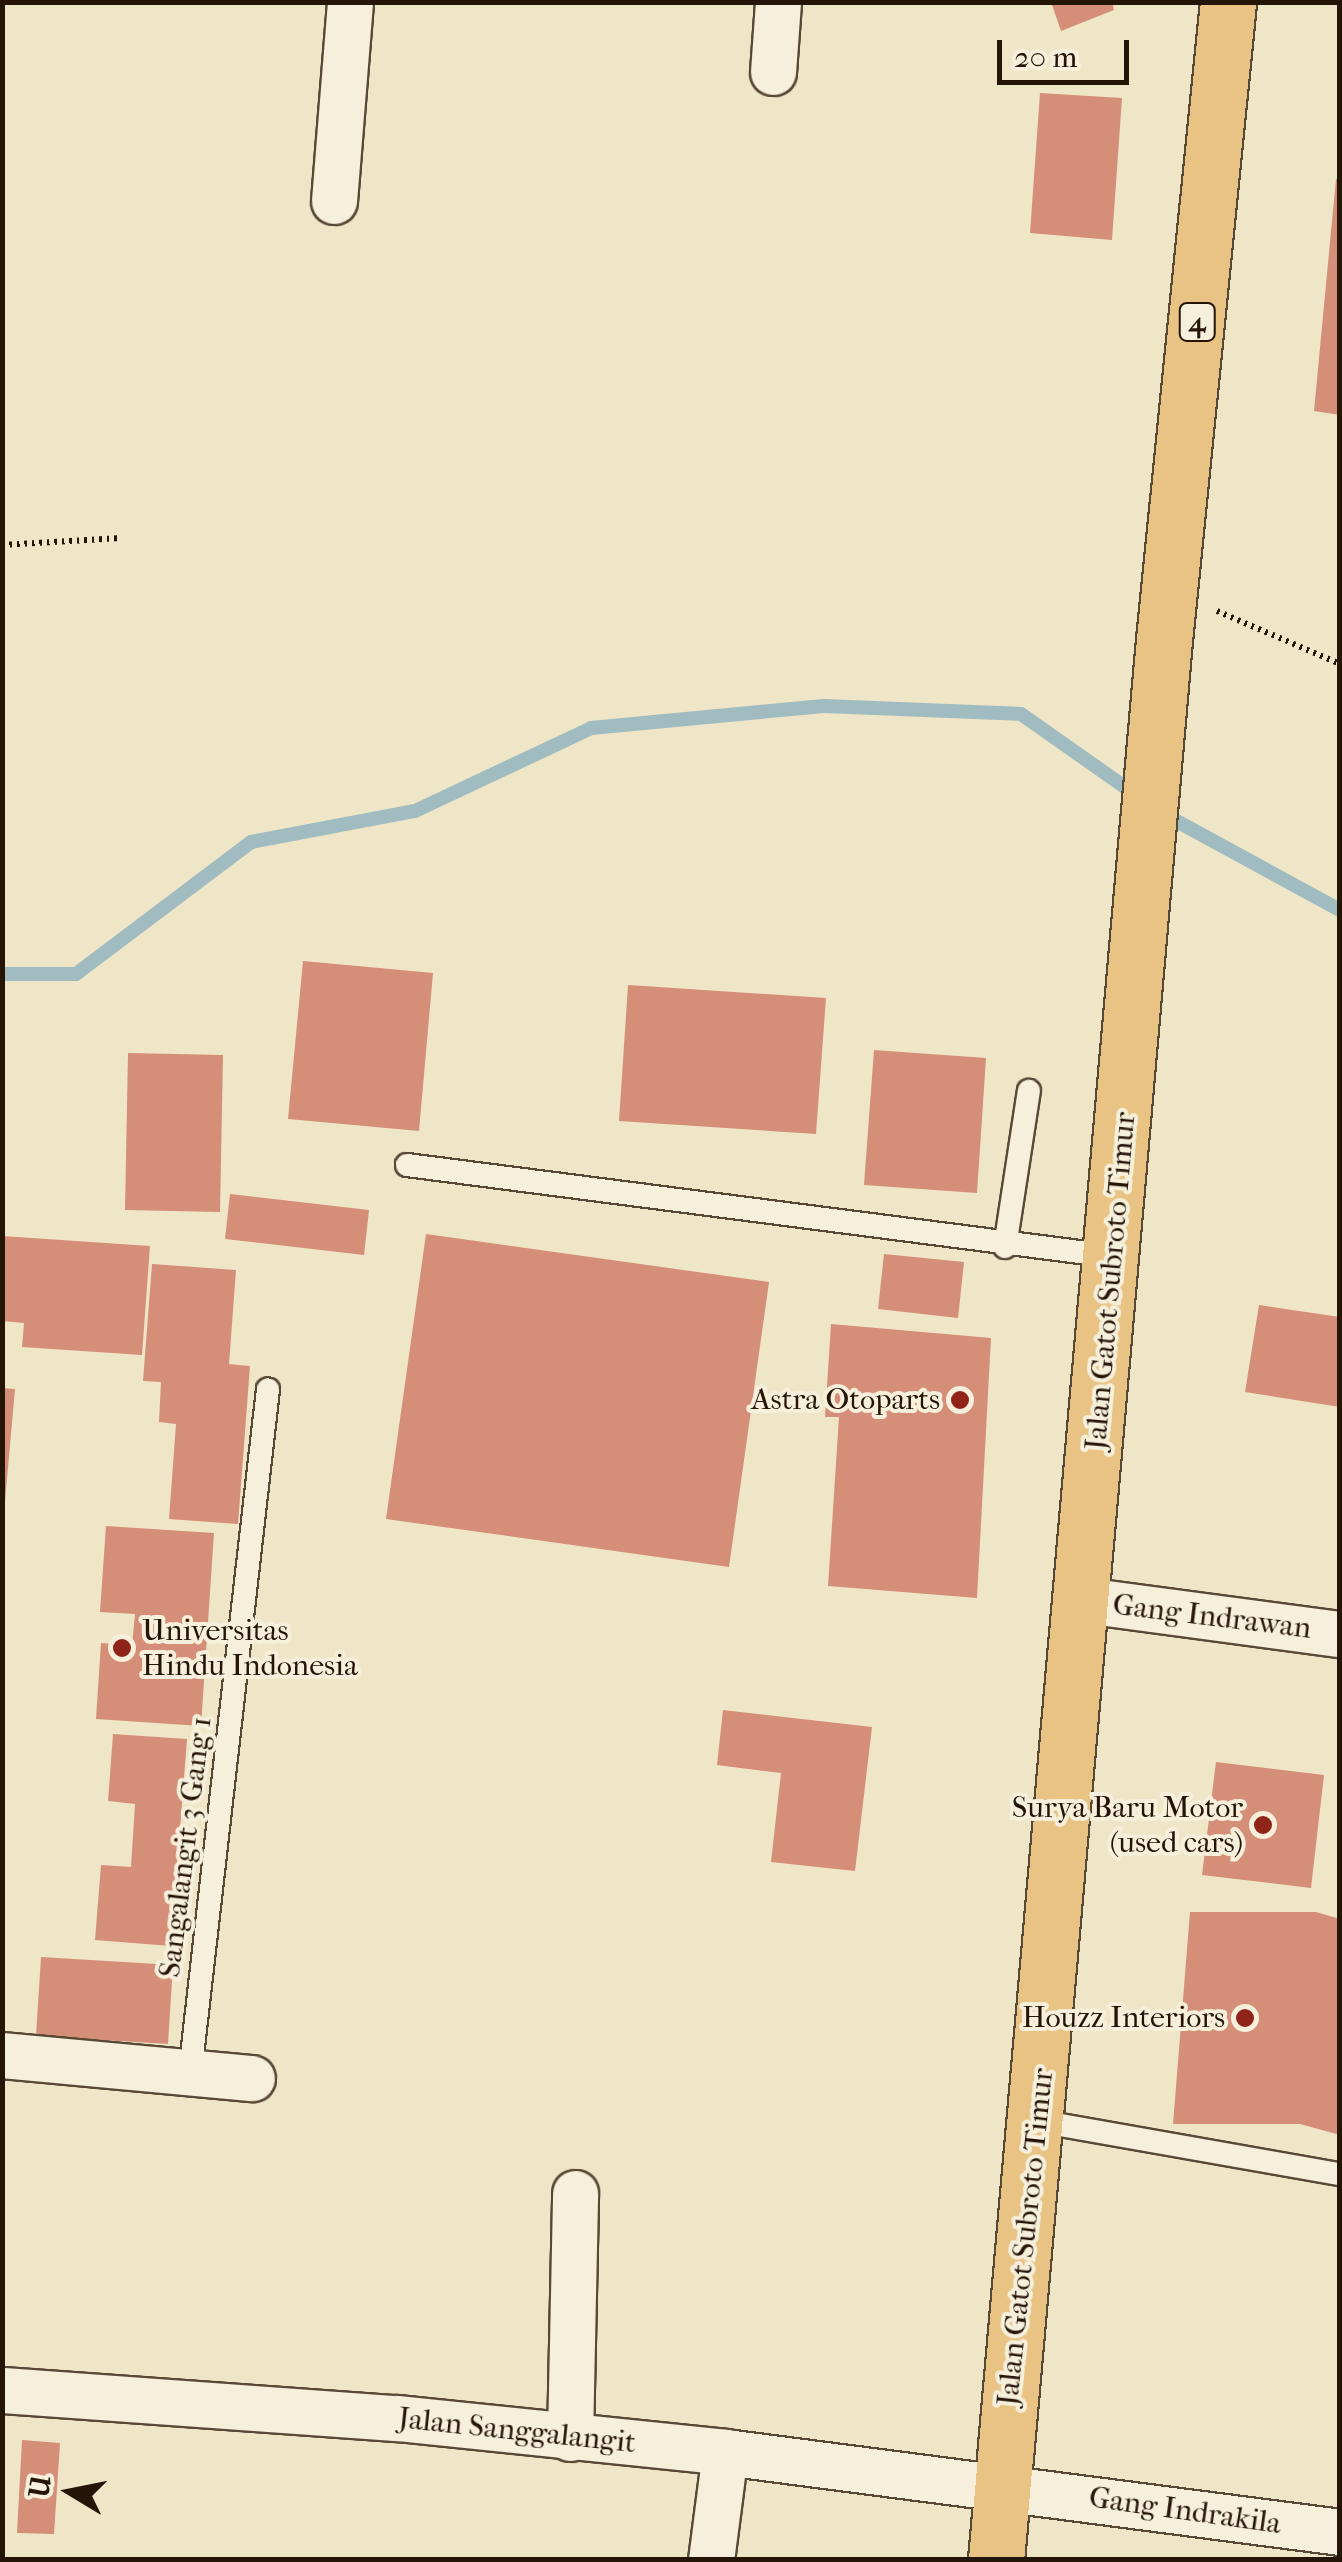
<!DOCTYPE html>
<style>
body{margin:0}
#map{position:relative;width:1342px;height:2562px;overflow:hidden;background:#efe6c7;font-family:"IM FELL French Canon",serif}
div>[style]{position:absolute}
.stream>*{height:14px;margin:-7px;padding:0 7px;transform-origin:7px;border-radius:7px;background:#a0bcc1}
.building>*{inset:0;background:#d58e77}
.path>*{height:6px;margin-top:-3px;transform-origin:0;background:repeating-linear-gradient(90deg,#251507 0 2.5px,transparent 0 7.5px)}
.roads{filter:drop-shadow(2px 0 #584937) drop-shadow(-2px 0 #584937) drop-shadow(0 2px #584937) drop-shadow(0 -2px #584937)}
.service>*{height:22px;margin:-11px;padding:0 11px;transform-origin:11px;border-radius:11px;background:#f5efdb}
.minor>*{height:45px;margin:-22.5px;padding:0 22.5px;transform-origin:22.5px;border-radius:22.5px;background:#f5efdb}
.trunk>*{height:55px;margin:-27.5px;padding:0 27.5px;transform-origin:27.5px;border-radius:27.5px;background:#e8c384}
.dots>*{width:28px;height:28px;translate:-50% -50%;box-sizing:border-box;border:5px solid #f5efdb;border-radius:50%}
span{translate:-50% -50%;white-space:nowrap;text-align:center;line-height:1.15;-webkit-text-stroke:8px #f5efdb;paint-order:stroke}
.shield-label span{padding:2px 8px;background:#f5efdb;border:2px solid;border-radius:8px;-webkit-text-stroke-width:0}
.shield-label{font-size:28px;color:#251507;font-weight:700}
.street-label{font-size:30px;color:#251507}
.poi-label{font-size:30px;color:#251507}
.right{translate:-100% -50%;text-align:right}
.left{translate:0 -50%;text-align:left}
.frame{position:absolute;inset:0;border:5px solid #251507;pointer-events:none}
.north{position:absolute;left:20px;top:2442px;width:100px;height:100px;-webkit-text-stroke:8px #f5efdb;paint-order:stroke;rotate:280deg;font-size:28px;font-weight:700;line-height:40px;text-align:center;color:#251507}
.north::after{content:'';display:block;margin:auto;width:35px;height:45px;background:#251507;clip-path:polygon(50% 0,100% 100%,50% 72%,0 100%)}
.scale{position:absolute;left:997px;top:40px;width:132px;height:45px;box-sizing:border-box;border:5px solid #251507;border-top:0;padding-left:12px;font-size:30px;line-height:35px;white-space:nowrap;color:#251507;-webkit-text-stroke:8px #f5efdb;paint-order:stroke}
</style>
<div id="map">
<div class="stream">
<i style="left:1160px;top:812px;width:205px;rotate:28.6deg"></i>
<i style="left:2px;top:974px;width:74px"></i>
<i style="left:76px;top:974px;width:219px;rotate:-37deg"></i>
<i style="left:251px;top:842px;width:167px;rotate:-10.7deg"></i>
<i style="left:415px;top:811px;width:195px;rotate:-25.2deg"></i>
<i style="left:591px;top:728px;width:234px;rotate:-5.4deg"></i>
<i style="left:824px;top:706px;width:197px;rotate:2.3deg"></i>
<i style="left:1021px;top:714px;width:144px;rotate:35.1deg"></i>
</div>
<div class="building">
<i style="clip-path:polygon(1051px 2px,1112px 2px,1114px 10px,1061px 31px)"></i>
<i style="clip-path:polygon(1040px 93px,1122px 98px,1112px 240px,1030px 233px)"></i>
<i style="clip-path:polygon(1336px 179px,1340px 179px,1340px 415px,1314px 411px)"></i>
<i style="clip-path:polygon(303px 961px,433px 973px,419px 1131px,288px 1119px)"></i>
<i style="clip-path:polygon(628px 985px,826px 998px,816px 1134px,619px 1121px)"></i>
<i style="clip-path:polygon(874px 1050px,986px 1058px,977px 1193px,864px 1185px)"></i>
<i style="clip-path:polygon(128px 1053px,223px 1055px,220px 1212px,125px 1210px)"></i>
<i style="clip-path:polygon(230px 1194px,369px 1210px,364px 1255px,225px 1239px)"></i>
<i style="clip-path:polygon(426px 1234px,769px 1282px,729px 1567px,386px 1519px)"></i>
<i style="clip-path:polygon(2px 1236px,150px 1246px,142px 1355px,22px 1347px,24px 1323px,2px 1321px)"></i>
<i style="clip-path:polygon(884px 1254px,964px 1262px,958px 1318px,878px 1309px)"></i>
<i style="clip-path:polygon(152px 1264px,236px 1270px,229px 1364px,250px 1366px,238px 1524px,169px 1519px,176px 1424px,159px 1422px,161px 1382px,143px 1381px)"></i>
<i style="clip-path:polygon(1259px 1305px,1340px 1317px,1340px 1407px,1245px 1392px)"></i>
<i style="clip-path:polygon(831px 1324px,991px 1338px,977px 1598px,828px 1586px,839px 1417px,825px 1417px)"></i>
<i style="clip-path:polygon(2px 1388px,15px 1389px,5px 1501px,2px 1501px)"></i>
<i style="clip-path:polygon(106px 1526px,214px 1533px,201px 1726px,96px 1719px,101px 1643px,132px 1645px,135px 1614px,100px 1612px)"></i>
<i style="clip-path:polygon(723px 1710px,872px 1727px,855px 1871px,771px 1862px,781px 1773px,717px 1765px)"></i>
<i style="clip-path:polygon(113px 1734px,187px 1739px,171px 1946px,95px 1940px,101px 1865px,131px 1867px,135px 1804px,108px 1801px)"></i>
<i style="clip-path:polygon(1216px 1762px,1324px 1775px,1311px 1888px,1202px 1875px)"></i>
<i style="clip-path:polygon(1190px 1912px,1316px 1912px,1340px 1919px,1340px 2135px,1300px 2124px,1173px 2124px)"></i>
<i style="clip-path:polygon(41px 1957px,173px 1965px,168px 2044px,36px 2036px)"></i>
<i style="clip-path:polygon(22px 2440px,60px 2443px,54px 2534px,17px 2533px)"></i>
</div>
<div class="path">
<i style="left:2px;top:545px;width:119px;rotate:-3.4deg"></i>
<i style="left:1217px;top:611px;width:134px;rotate:23.3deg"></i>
</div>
<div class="roads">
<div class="service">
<i style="left:407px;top:1165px;width:710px;rotate:7.37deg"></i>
<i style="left:1005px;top:1247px;width:158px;rotate:-81.3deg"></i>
<i style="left:190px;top:2073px;width:688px;rotate:-83.49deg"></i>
<i style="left:1038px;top:2121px;width:307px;rotate:10deg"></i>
</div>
<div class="minor">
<i style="left:773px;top:72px;width:70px;rotate:-85.9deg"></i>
<i style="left:334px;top:201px;width:200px;rotate:-85.4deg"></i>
<i style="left:1084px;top:1600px;width:258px;rotate:7.6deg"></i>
<i style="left:2px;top:2055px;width:251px;rotate:5.3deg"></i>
<i style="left:2px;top:2390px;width:396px;rotate:4.1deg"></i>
<i style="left:397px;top:2418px;width:330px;rotate:5.9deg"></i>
<i style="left:725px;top:2452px;width:620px;rotate:7.41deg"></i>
<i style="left:570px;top:2438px;width:245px;rotate:-88.8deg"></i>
<i style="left:711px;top:2560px;width:109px;rotate:-82.6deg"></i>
</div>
<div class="trunk">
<i style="left:996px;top:2560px;width:1927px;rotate:-85deg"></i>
<i style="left:1164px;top:640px;width:641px;rotate:-84.27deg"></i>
</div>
</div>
<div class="dots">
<i style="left:960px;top:1400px;background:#8f2418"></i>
<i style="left:122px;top:1648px;background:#8f2418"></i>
<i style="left:1263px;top:1825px;background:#8f2418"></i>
<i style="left:1245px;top:2018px;background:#8f2418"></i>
</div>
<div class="shield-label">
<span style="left:1197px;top:322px">4</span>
</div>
<div class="street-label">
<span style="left:1111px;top:1281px;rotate:-85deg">Jalan Gatot Subroto Timur</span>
<span style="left:1212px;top:1617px;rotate:7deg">Gang Indrawan</span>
<span style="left:186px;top:1847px;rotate:-83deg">Sangalangit 3 Gang 1</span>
<span style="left:1026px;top:2237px;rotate:-84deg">Jalan Gatot Subroto Timur</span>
<span style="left:517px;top:2431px;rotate:6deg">Jalan Sanggalangit</span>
<span style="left:1185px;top:2511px;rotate:8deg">Gang Indrakila</span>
</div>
<div class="poi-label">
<span class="right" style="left:940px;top:1400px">Astra Otoparts</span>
<span class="left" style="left:142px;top:1648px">Universitas<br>Hindu Indonesia</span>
<span class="right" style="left:1243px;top:1825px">Surya Baru Motor<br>(used cars)</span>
<span class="right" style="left:1225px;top:2018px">Houzz Interiors</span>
</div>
<div class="frame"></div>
<div class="north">U</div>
<div class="scale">20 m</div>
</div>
